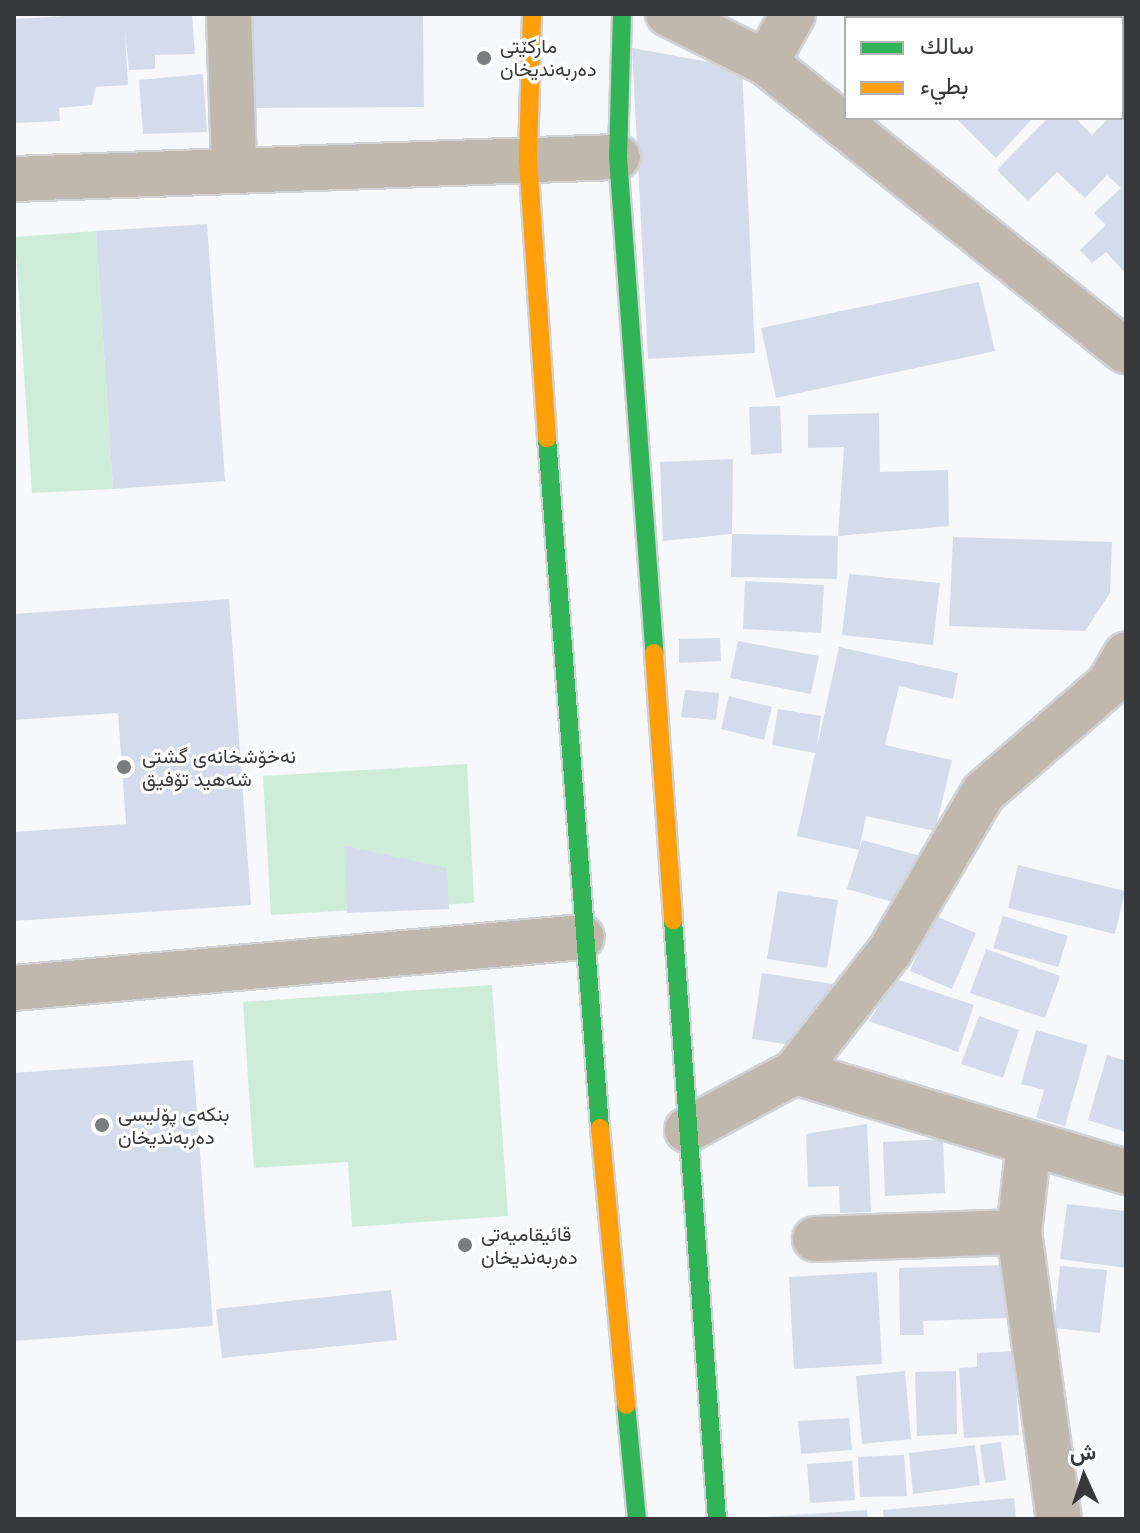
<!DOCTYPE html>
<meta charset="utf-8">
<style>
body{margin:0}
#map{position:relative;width:1140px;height:1533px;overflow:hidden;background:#f6f8fc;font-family:Figtree,Vazirmatn,sans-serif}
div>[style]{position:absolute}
.green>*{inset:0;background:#cdedd9}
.building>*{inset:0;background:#d4dceb}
.roads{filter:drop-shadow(2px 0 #d1d2d5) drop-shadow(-2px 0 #d1d2d5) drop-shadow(0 2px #d1d2d5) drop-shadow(0 -2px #d1d2d5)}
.street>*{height:44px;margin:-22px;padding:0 22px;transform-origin:22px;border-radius:22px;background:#c0b7ad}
.fast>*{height:18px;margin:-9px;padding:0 9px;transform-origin:9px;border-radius:9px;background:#30b455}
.slow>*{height:18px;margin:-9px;padding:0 9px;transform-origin:9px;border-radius:9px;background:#ff9f0a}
.dots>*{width:22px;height:22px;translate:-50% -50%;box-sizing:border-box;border:4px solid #fff;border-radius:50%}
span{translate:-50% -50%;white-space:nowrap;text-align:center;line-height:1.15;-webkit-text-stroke:6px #fff;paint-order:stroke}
.poi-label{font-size:20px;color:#38393d}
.left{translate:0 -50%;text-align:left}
.frame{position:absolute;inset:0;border:16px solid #38393d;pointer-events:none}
.legend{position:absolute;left:844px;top:16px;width:280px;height:104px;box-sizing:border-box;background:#fff;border:2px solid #afb0b1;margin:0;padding:10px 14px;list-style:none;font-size:24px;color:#38393d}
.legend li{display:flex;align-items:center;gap:16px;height:40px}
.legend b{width:40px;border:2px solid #afb0b1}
.north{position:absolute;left:1044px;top:1437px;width:80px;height:80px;-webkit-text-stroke:6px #fff;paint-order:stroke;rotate:357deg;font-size:22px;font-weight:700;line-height:32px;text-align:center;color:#38393d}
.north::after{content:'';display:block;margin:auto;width:28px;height:36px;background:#38393d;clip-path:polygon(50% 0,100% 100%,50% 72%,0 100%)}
</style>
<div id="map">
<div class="green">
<i style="clip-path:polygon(96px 231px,113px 489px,32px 493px,15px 237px)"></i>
<i style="clip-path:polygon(467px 764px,474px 903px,271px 915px,263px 776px)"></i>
<i style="clip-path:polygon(492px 985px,508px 1216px,352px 1227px,348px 1162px,254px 1168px,243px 1002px)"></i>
</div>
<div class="building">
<i style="clip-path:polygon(100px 14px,192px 14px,195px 54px,155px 55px,155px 69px,129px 70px,125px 32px,128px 85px,96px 87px,92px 105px,59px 108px,60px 121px,15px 123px,14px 19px)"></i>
<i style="clip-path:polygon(251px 14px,423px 14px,424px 107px,252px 108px)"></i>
<i style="clip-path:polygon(853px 14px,934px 14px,851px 18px)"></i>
<i style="clip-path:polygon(1054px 14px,1126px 14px,1122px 84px,1122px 18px)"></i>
<i style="clip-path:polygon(632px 48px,742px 68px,755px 353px,648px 359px)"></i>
<i style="clip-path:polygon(203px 74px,207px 132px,143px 134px,139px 80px)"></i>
<i style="clip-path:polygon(1126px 100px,1126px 274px,1106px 252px,1092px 263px,1080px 250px,1106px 225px,1094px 213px,1121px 188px,1107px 175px,1085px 198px,1057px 172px,1028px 201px,997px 170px,1048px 118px,1075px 118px,1092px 135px,1109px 118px,1122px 118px)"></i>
<i style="clip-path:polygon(956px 118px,1033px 118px,996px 158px)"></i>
<i style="clip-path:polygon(207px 224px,225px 481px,113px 489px,96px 231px)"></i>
<i style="clip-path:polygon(979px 282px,995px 351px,776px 398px,761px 328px)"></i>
<i style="clip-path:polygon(780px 406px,782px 453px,751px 455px,749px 407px)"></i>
<i style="clip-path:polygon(879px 413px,880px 472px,948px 470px,949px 526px,838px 536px,844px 447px,808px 448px,808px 415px)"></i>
<i style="clip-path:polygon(733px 459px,732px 534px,663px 541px,660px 462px)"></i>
<i style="clip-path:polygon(732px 534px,838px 536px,837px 579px,731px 577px)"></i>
<i style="clip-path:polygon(953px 537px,1112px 542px,1110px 593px,1085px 631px,949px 626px)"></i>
<i style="clip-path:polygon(849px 574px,940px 583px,933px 645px,842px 635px)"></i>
<i style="clip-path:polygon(745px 581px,824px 585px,821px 633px,743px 629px)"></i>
<i style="clip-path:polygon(229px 599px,251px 905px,14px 921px,14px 832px,126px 824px,118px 713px,14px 720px,14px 614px)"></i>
<i style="clip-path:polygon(720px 638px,721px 661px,679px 663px,679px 639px)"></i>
<i style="clip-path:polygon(738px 641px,819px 656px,811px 694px,730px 678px)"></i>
<i style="clip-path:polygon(839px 647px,958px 673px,953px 699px,899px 686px,885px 745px,952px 760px,935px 831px,866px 816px,859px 850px,797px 836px,815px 753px,772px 745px,778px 709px,821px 716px,817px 747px)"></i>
<i style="clip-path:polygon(685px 690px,719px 693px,716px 720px,681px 717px)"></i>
<i style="clip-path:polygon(729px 696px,772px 707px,764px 740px,721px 729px)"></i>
<i style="clip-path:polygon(862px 840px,921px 856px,906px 906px,847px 889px)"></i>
<i style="clip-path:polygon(345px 846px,447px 868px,449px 909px,347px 913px)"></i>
<i style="clip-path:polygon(1018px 865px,1125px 891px,1115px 934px,1008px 908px)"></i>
<i style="clip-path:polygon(778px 891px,838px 900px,827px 968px,767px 959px)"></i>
<i style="clip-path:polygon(933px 915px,976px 933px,952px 989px,910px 971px)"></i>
<i style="clip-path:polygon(1003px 916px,1068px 936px,1058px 967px,993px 948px)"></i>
<i style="clip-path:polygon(986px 949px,1060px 976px,1045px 1018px,970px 993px)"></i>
<i style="clip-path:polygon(762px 973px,833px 984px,797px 1046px,752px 1039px)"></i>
<i style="clip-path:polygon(896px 979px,974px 1005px,958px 1052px,869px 1021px)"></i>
<i style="clip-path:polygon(979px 1016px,1019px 1030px,1003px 1078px,961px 1064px)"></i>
<i style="clip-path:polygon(1036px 1030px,1088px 1045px,1065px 1126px,1036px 1118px,1044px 1090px,1021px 1084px)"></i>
<i style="clip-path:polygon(1107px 1055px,1126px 1061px,1126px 1132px,1088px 1120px)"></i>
<i style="clip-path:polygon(193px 1060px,213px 1326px,14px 1341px,14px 1073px)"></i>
<i style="clip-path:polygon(867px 1124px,871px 1212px,840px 1213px,839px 1186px,808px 1187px,806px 1134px)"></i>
<i style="clip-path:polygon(943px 1139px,945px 1193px,885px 1196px,883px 1142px)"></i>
<i style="clip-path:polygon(1067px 1204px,1126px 1211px,1126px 1268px,1060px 1259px)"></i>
<i style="clip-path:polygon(1008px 1265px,1009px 1318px,923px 1321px,924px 1335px,900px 1335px,899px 1268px)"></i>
<i style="clip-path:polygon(1060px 1266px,1107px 1270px,1100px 1333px,1054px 1328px)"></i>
<i style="clip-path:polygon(877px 1272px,882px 1364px,794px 1369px,789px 1277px)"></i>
<i style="clip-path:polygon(391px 1290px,397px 1340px,222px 1358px,216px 1309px)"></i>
<i style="clip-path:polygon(1014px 1351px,1019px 1435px,964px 1438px,959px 1368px,977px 1367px,977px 1353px)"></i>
<i style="clip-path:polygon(905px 1371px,911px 1439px,862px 1444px,856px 1376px)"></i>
<i style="clip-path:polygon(956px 1371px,957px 1434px,917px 1436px,915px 1372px)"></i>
<i style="clip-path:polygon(849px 1418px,852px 1450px,801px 1454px,798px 1421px)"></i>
<i style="clip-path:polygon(1001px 1442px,1006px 1480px,985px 1483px,980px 1445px)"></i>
<i style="clip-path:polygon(975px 1445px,980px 1485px,913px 1494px,909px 1453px)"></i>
<i style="clip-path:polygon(904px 1455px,907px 1496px,860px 1497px,858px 1457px)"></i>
<i style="clip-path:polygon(852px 1461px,855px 1500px,810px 1503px,807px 1464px)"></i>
<i style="clip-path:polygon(1014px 1498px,1016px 1519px,884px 1519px,883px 1510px)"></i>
<i style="clip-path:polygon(867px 1510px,868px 1519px,765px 1519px,765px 1517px)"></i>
</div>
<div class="roads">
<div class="street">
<i style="left:229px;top:14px;width:154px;rotate:88.1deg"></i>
<i style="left:668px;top:14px;width:110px;rotate:26.6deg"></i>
<i style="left:766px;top:63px;width:461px;rotate:38.7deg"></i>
<i style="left:766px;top:63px;width:56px;rotate:-61.1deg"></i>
<i style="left:14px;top:179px;width:604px;rotate:-2.09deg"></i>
<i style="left:14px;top:988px;width:570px;rotate:-5.13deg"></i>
<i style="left:795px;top:1072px;width:346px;rotate:16.8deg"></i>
<i style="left:687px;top:1130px;width:123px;rotate:-28.2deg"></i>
<i style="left:795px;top:1072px;width:154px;rotate:-51.9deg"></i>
<i style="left:890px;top:951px;width:183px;rotate:-59.5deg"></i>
<i style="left:983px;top:793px;width:167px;rotate:-40.9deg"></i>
<i style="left:1109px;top:684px;width:34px;rotate:-60deg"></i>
<i style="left:1029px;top:1143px;width:90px;rotate:96.4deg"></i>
<i style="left:1019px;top:1232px;width:290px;rotate:82.1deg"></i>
<i style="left:815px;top:1239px;width:204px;rotate:-2deg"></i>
</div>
<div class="fast">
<i style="left:622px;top:14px;width:143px;rotate:91.6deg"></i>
<i style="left:618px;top:157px;width:497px;rotate:85.8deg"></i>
<i style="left:547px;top:438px;width:692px;rotate:85.61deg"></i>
<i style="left:673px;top:920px;width:601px;rotate:85.8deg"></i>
<i style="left:626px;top:1405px;width:115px;rotate:84.5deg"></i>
</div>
<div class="slow">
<i style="left:532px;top:14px;width:145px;rotate:91.6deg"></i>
<i style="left:528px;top:159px;width:280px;rotate:86.1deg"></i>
<i style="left:654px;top:653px;width:268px;rotate:85.9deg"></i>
<i style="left:600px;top:1128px;width:278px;rotate:84.6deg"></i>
</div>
</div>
<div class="dots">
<i style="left:484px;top:58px;background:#7a7c80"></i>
<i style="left:124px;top:767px;background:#7a7c80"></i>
<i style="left:102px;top:1125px;background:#7a7c80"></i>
<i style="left:465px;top:1245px;background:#7a7c80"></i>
</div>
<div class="poi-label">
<span class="left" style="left:500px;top:58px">مارکێتی<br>دەربەندیخان</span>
<span class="left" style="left:142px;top:768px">نەخۆشخانەی گشتی<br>شەهید تۆفیق</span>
<span class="left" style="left:118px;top:1126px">بنکەی پۆلیسی<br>دەربەندیخان</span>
<span class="left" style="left:481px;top:1246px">قائیقامیەتی<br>دەربەندیخان</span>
</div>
<div class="frame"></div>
<ul class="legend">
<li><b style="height:10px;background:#30b455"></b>سالك</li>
<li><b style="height:10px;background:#ff9f0a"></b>بطيء</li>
</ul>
<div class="north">ش</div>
</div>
